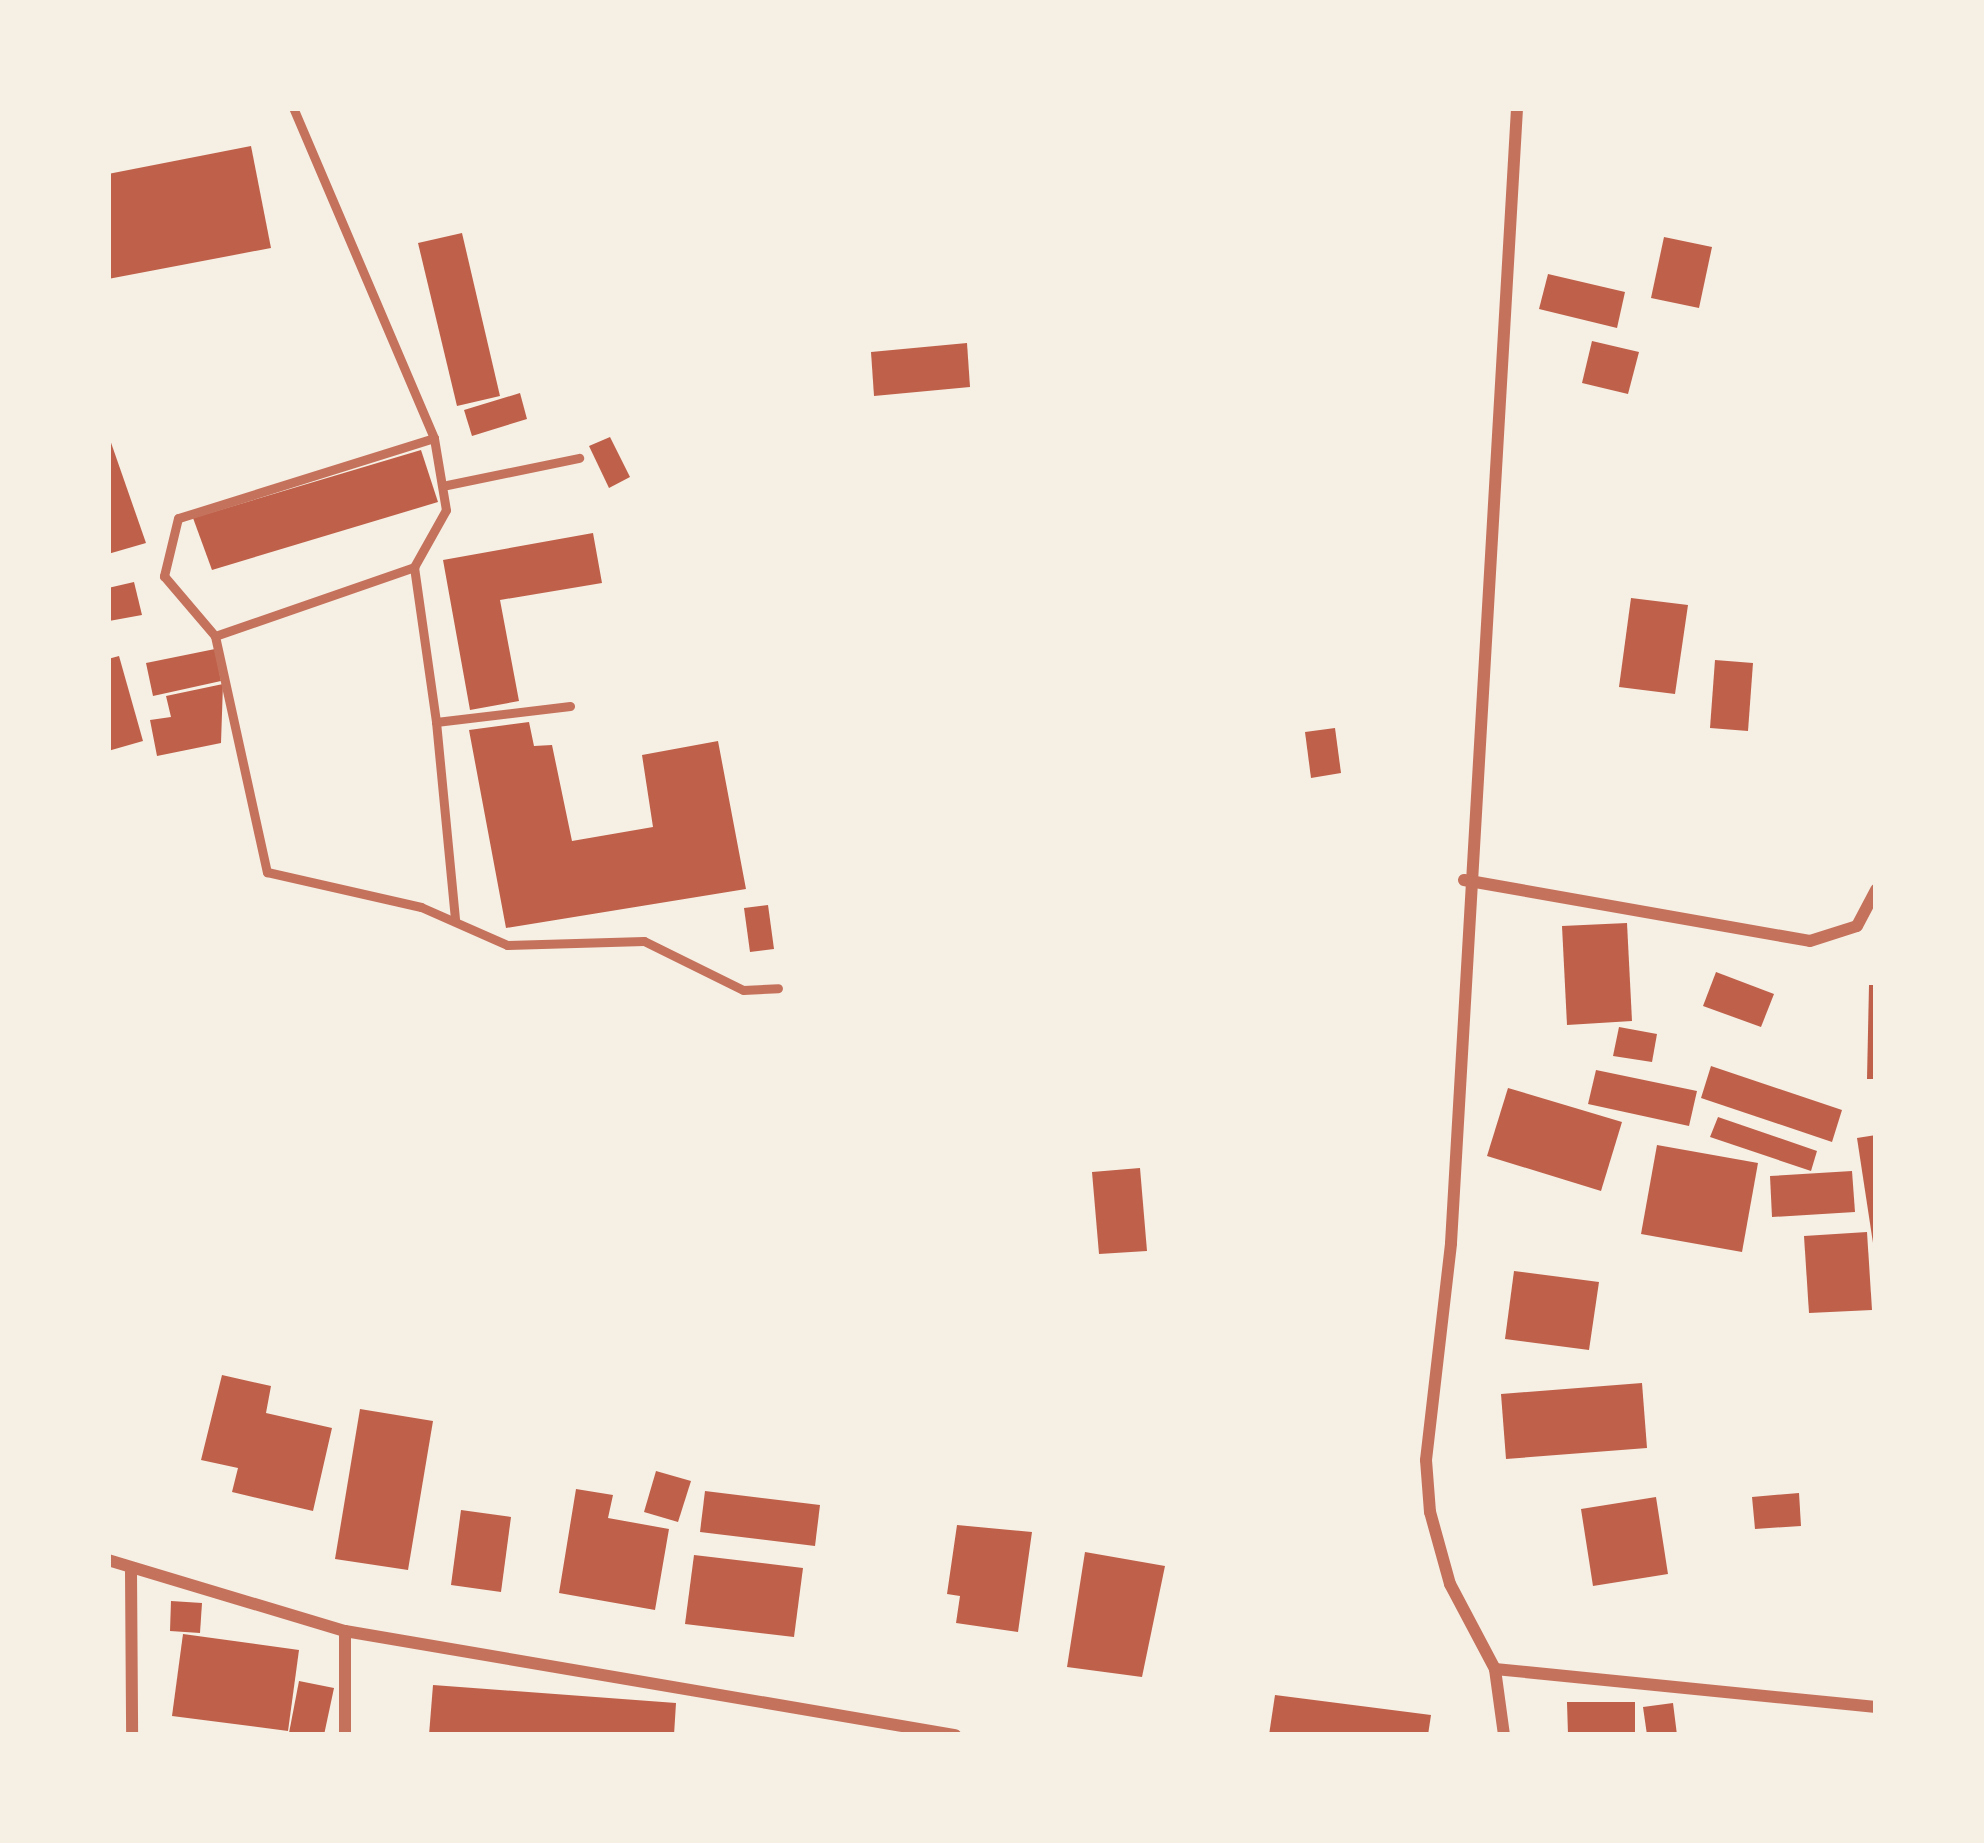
<!DOCTYPE html>
<style>
body{margin:0}
#map{position:relative;width:1984px;height:1843px;overflow:hidden;background:#f6efe4;font-family:"Titillium Web",sans-serif}
div>[style]{position:absolute}
.building>*{inset:0;background:#bf614a}
.service>*{height:9px;margin:-4.5px;padding:0 4.5px;transform-origin:4.5px;border-radius:4.5px;background:#c5725c}
.minor>*{height:12px;margin:-6px;padding:0 6px;transform-origin:6px;border-radius:6px;background:#c5725c}
span{translate:-50% -50%;white-space:nowrap;text-align:center;line-height:1.15;-webkit-text-stroke:10px #f6efe4;paint-order:stroke}
.frame{position:absolute;inset:0;border:111px solid #f6efe4;pointer-events:none}
</style>
<div id="map">
<div class="building">
<i style="clip-path:polygon(251px 146px,271px 248px,108px 279px,108px 174px)"></i>
<i style="clip-path:polygon(462px 233px,500px 396px,457px 406px,418px 243px)"></i>
<i style="clip-path:polygon(1664px 237px,1712px 247px,1699px 308px,1651px 298px)"></i>
<i style="clip-path:polygon(1548px 274px,1625px 292px,1617px 328px,1539px 309px)"></i>
<i style="clip-path:polygon(1592px 341px,1639px 352px,1628px 394px,1582px 383px)"></i>
<i style="clip-path:polygon(967px 343px,970px 387px,874px 396px,871px 352px)"></i>
<i style="clip-path:polygon(520px 393px,527px 419px,472px 436px,464px 410px)"></i>
<i style="clip-path:polygon(108px 434px,146px 543px,108px 554px)"></i>
<i style="clip-path:polygon(610px 437px,630px 477px,609px 488px,589px 446px)"></i>
<i style="clip-path:polygon(421px 450px,438px 502px,212px 570px,193px 518px)"></i>
<i style="clip-path:polygon(593px 533px,602px 583px,500px 600px,519px 701px,470px 710px,443px 560px)"></i>
<i style="clip-path:polygon(134px 582px,142px 615px,109px 621px,108px 588px)"></i>
<i style="clip-path:polygon(1631px 598px,1688px 605px,1675px 694px,1619px 687px)"></i>
<i style="clip-path:polygon(215px 649px,221px 681px,153px 696px,146px 663px)"></i>
<i style="clip-path:polygon(119px 656px,143px 741px,108px 751px,108px 659px)"></i>
<i style="clip-path:polygon(1715px 660px,1753px 663px,1748px 731px,1710px 728px)"></i>
<i style="clip-path:polygon(223px 684px,221px 743px,157px 756px,150px 720px,171px 717px,166px 696px)"></i>
<i style="clip-path:polygon(529px 722px,534px 746px,552px 745px,572px 841px,653px 827px,642px 755px,718px 741px,746px 889px,506px 928px,469px 730px)"></i>
<i style="clip-path:polygon(1335px 728px,1341px 773px,1311px 778px,1305px 732px)"></i>
<i style="clip-path:polygon(768px 905px,774px 949px,750px 952px,744px 908px)"></i>
<i style="clip-path:polygon(1627px 923px,1632px 1021px,1567px 1025px,1562px 926px)"></i>
<i style="clip-path:polygon(1716px 972px,1774px 994px,1761px 1027px,1703px 1006px)"></i>
<i style="clip-path:polygon(1869px 985px,1876px 985px,1876px 1079px,1867px 1079px)"></i>
<i style="clip-path:polygon(1619px 1027px,1657px 1034px,1652px 1062px,1613px 1056px)"></i>
<i style="clip-path:polygon(1711px 1066px,1842px 1110px,1832px 1142px,1701px 1098px)"></i>
<i style="clip-path:polygon(1596px 1070px,1697px 1091px,1689px 1126px,1588px 1104px)"></i>
<i style="clip-path:polygon(1508px 1088px,1622px 1122px,1601px 1191px,1487px 1156px)"></i>
<i style="clip-path:polygon(1718px 1117px,1817px 1151px,1811px 1171px,1710px 1137px)"></i>
<i style="clip-path:polygon(1876px 1135px,1876px 1242px,1873px 1243px,1857px 1138px)"></i>
<i style="clip-path:polygon(1657px 1145px,1758px 1163px,1742px 1252px,1641px 1234px)"></i>
<i style="clip-path:polygon(1140px 1168px,1147px 1251px,1099px 1254px,1092px 1172px)"></i>
<i style="clip-path:polygon(1852px 1171px,1855px 1212px,1772px 1217px,1770px 1176px)"></i>
<i style="clip-path:polygon(1867px 1232px,1872px 1310px,1809px 1313px,1804px 1236px)"></i>
<i style="clip-path:polygon(1514px 1271px,1599px 1282px,1589px 1350px,1505px 1339px)"></i>
<i style="clip-path:polygon(222px 1375px,271px 1386px,266px 1413px,332px 1428px,313px 1511px,232px 1492px,238px 1468px,201px 1460px)"></i>
<i style="clip-path:polygon(1642px 1383px,1647px 1448px,1506px 1459px,1501px 1394px)"></i>
<i style="clip-path:polygon(360px 1409px,433px 1421px,408px 1570px,335px 1559px)"></i>
<i style="clip-path:polygon(656px 1471px,691px 1481px,678px 1522px,644px 1512px)"></i>
<i style="clip-path:polygon(576px 1489px,613px 1495px,608px 1518px,669px 1529px,655px 1610px,559px 1593px)"></i>
<i style="clip-path:polygon(705px 1491px,820px 1505px,815px 1546px,700px 1532px)"></i>
<i style="clip-path:polygon(1799px 1493px,1801px 1526px,1755px 1529px,1752px 1497px)"></i>
<i style="clip-path:polygon(1656px 1497px,1668px 1574px,1593px 1586px,1581px 1509px)"></i>
<i style="clip-path:polygon(461px 1510px,511px 1517px,501px 1592px,451px 1585px)"></i>
<i style="clip-path:polygon(957px 1525px,1032px 1532px,1018px 1632px,956px 1623px,960px 1596px,947px 1594px)"></i>
<i style="clip-path:polygon(1085px 1552px,1165px 1566px,1142px 1677px,1067px 1667px)"></i>
<i style="clip-path:polygon(694px 1555px,803px 1568px,794px 1637px,685px 1624px)"></i>
<i style="clip-path:polygon(171px 1601px,202px 1603px,200px 1633px,170px 1631px)"></i>
<i style="clip-path:polygon(183px 1634px,299px 1650px,288px 1731px,172px 1716px)"></i>
<i style="clip-path:polygon(299px 1681px,334px 1688px,324px 1735px,289px 1733px)"></i>
<i style="clip-path:polygon(433px 1685px,676px 1703px,674px 1735px,429px 1735px)"></i>
<i style="clip-path:polygon(1275px 1695px,1431px 1715px,1428px 1735px,1269px 1735px)"></i>
<i style="clip-path:polygon(1567px 1702px,1635px 1702px,1635px 1735px,1568px 1735px)"></i>
<i style="clip-path:polygon(1673px 1703px,1677px 1735px,1647px 1735px,1643px 1707px)"></i>
</div>
<div class="service">
<i style="left:434px;top:438px;width:268px;rotate:162.6deg"></i>
<i style="left:178px;top:518px;width:60px;rotate:103.6deg"></i>
<i style="left:164px;top:576px;width:79px;rotate:49.6deg"></i>
<i style="left:215px;top:636px;width:242px;rotate:77.6deg"></i>
<i style="left:267px;top:872px;width:158px;rotate:12.8deg"></i>
<i style="left:421px;top:907px;width:94px;rotate:23.8deg"></i>
<i style="left:507px;top:945px;width:137px;rotate:-1.7deg"></i>
<i style="left:644px;top:941px;width:110px;rotate:26.3deg"></i>
<i style="left:743px;top:990px;width:35px;rotate:-3deg"></i>
<i style="left:447px;top:485px;width:135px;rotate:-11.6deg"></i>
<i style="left:414px;top:567px;width:157px;rotate:81.9deg"></i>
<i style="left:215px;top:636px;width:211px;rotate:-19.1deg"></i>
<i style="left:414px;top:567px;width:65px;rotate:-60.7deg"></i>
<i style="left:446px;top:510px;width:73px;rotate:-99.5deg"></i>
<i style="left:434px;top:438px;width:359px;rotate:-113.1deg"></i>
<i style="left:455px;top:919px;width:198px;rotate:-95.5deg"></i>
<i style="left:436px;top:722px;width:135px;rotate:-6.8deg"></i>
</div>
<div class="minor">
<i style="left:1464px;top:880px;width:351px;rotate:10deg"></i>
<i style="left:1810px;top:941px;width:49px;rotate:-17.7deg"></i>
<i style="left:1857px;top:926px;width:41px;rotate:-62.2deg"></i>
<i style="left:108px;top:1560px;width:247px;rotate:16.7deg"></i>
<i style="left:345px;top:1631px;width:619px;rotate:9.68deg"></i>
<i style="left:131px;top:1572px;width:163px;rotate:89.6deg"></i>
<i style="left:345px;top:1631px;width:104px;rotate:90deg"></i>
<i style="left:1495px;top:1669px;width:383px;rotate:5.7deg"></i>
<i style="left:1504px;top:1735px;width:67px;rotate:-97.8deg"></i>
<i style="left:1495px;top:1669px;width:96px;rotate:-117.9deg"></i>
<i style="left:1450px;top:1584px;width:75px;rotate:-105.5deg"></i>
<i style="left:1430px;top:1512px;width:52px;rotate:-94.4deg"></i>
<i style="left:1426px;top:1460px;width:218px;rotate:-83.4deg"></i>
<i style="left:1451px;top:1243px;width:1137px;rotate:-86.67deg"></i>
</div>
<div class="frame"></div>
</div>
